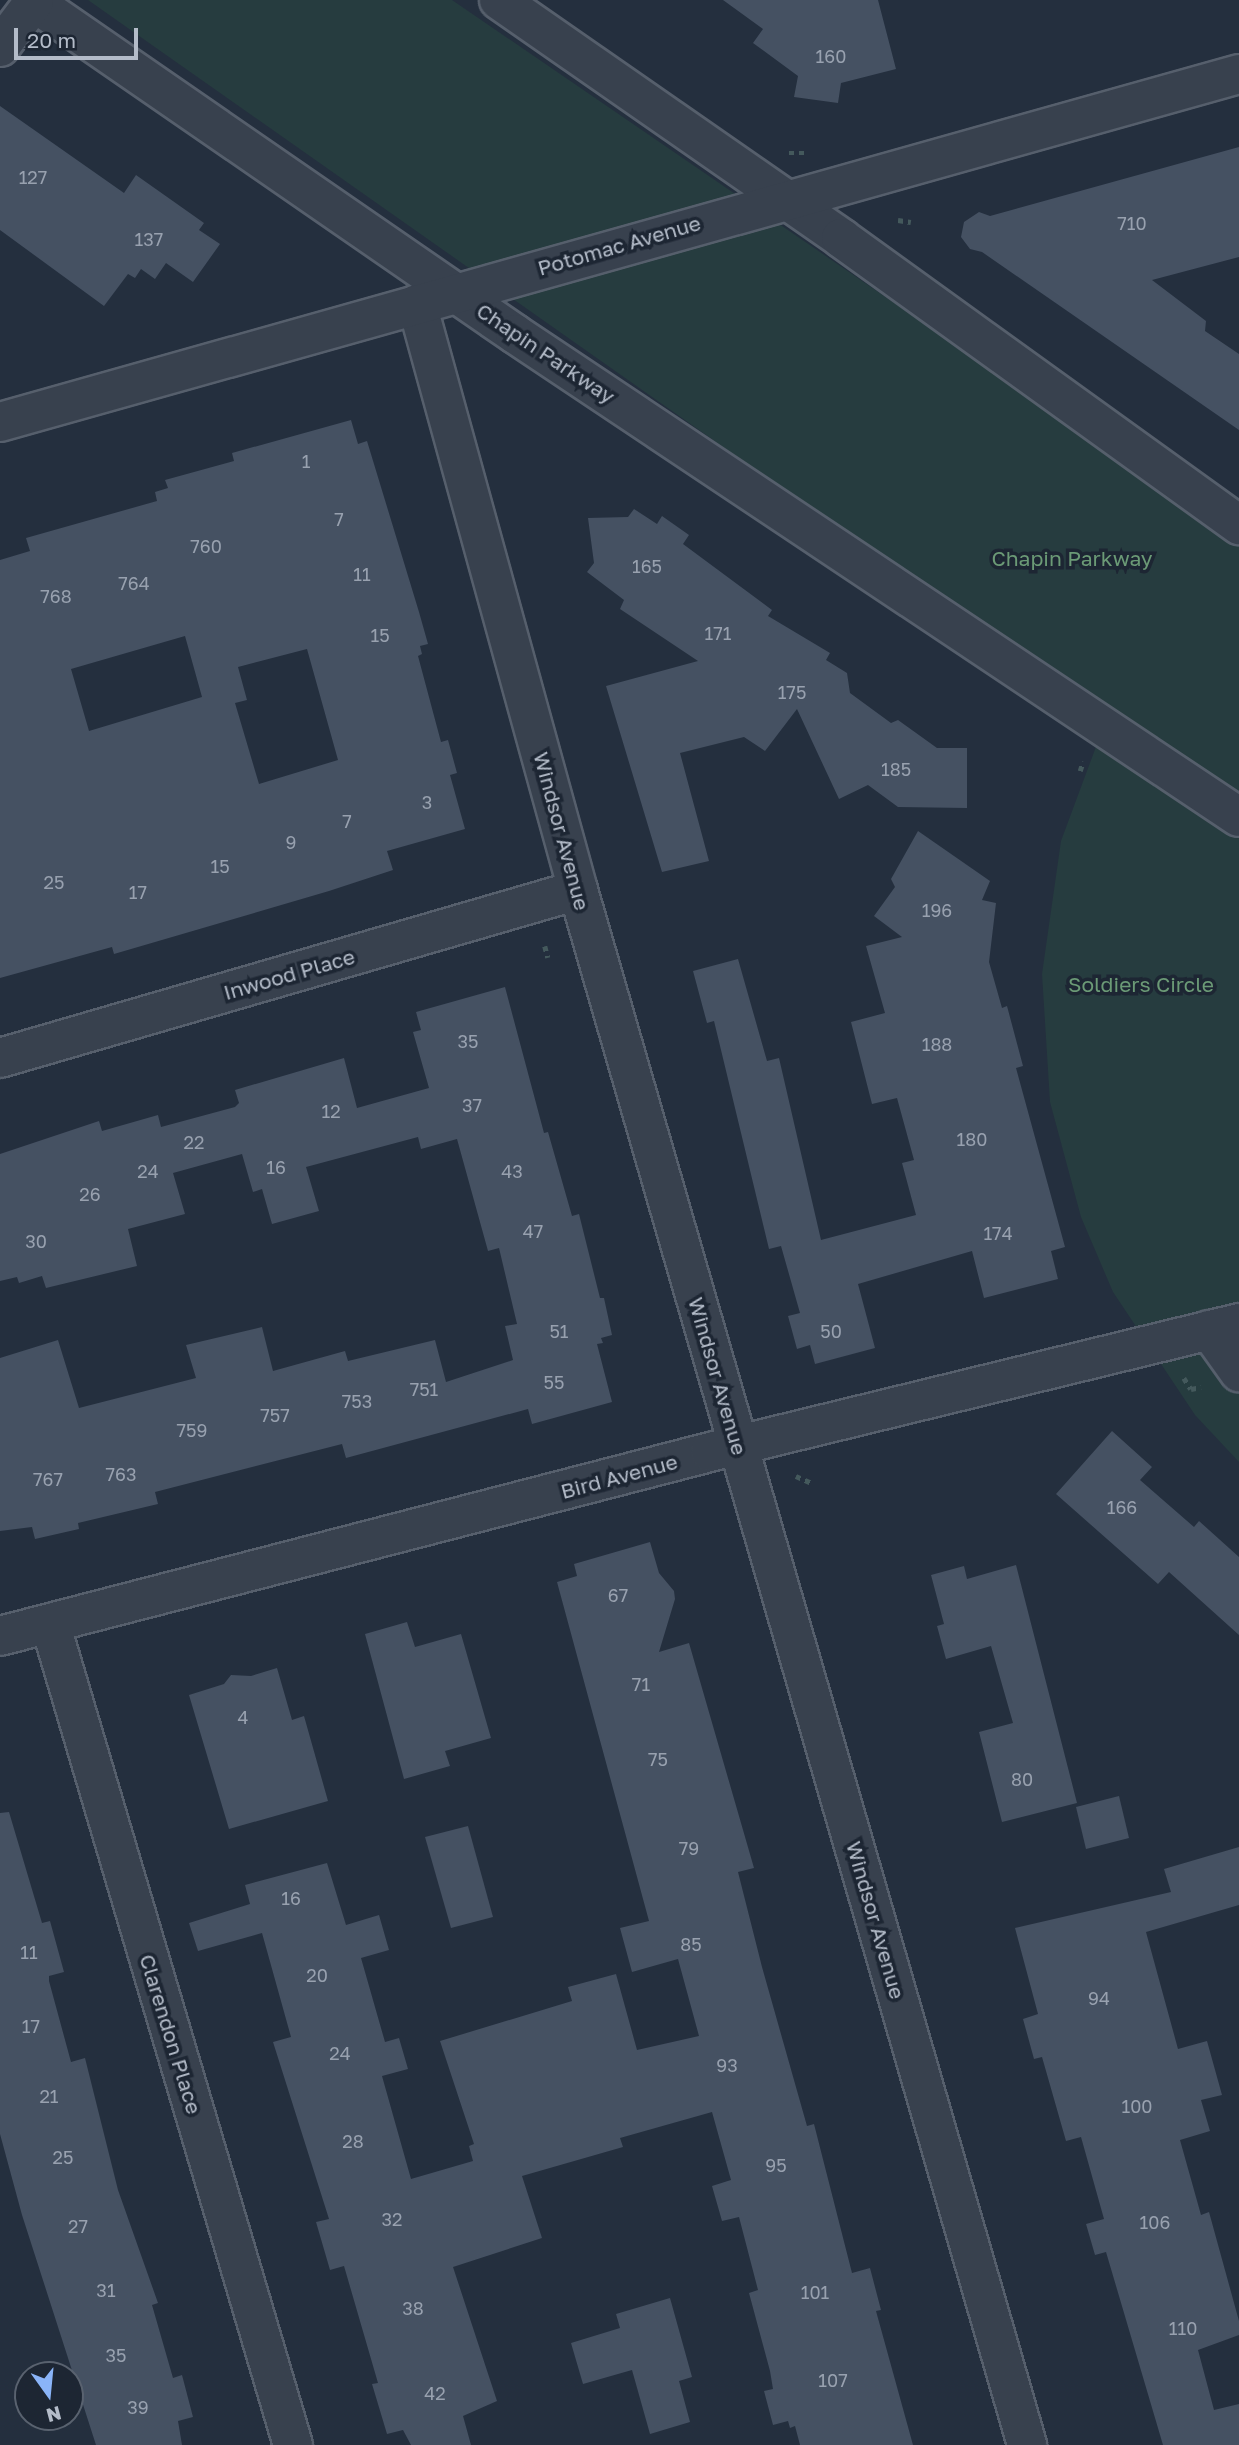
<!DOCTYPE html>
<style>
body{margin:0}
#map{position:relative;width:1239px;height:2445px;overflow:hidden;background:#242f3e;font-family:"Golos Text",sans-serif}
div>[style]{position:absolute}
.green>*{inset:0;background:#263c3f}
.building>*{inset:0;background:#455162}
.path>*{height:4.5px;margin-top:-2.25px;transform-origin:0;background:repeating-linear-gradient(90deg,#44595c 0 5px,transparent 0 10px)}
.roads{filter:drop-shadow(2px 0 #565f6c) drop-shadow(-2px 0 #565f6c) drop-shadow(0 2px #565f6c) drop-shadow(0 -2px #565f6c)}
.minor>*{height:38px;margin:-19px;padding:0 19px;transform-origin:19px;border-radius:19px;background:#38414e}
span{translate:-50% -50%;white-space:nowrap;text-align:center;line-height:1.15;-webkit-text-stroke:7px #1d2633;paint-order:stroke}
.number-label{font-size:18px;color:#98a1af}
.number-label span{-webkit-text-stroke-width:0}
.street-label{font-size:21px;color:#b4bcc9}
.park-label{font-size:21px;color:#6b9a76}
.north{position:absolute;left:14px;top:2361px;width:70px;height:70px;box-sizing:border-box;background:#1d2633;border:2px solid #59626f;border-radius:50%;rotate:165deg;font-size:19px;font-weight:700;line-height:28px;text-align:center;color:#b4bcc9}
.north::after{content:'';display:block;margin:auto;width:24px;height:32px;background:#8ab4f8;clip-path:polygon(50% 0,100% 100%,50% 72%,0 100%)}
.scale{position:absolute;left:14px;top:28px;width:124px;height:32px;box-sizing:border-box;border:4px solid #b4bcc9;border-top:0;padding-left:9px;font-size:21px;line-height:24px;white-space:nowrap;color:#b4bcc9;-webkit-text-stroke:5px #1d2633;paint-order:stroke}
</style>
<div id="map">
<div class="green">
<i style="clip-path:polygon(88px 0,452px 0,1236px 537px,1239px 534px,1239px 1462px,1195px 1415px,1113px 1292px,1081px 1217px,1050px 1102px,1042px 974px,1061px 841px,1107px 717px)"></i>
</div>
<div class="building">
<i style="clip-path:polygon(723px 0,878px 0,896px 69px,841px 83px,838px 103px,794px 97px,798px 76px,753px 43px,763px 29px)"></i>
<i style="clip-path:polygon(0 106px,124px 193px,136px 175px,204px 223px,199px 230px,220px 244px,193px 282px,166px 263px,155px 279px,141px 269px,135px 278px,128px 274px,104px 306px,0 230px)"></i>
<i style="clip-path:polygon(1239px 147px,1239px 257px,1152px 280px,1206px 321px,1205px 331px,1239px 354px,1239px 430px,982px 252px,970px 249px,961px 237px,964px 222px,979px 212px,990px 216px)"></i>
<i style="clip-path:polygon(evenodd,351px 420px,358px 444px,367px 441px,419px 612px,428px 644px,420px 646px,422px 654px,418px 656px,441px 742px,448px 740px,457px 773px,450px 775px,465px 829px,387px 851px,393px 870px,329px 891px,114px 954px,112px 947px,0 978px,0 560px,30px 551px,26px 538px,157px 501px,155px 492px,168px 488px,165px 480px,234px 461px,232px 453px,351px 420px,185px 636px,202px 697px,89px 731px,71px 669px,185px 636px,351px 420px,307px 649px,338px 760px,259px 784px,235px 703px,247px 700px,238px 667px,307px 649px)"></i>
<i style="clip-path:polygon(634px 509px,657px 524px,662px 516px,689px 535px,683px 544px,772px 610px,768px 616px,830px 653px,826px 660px,847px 673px,850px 693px,891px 723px,898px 720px,937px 748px,967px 748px,967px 808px,898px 807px,868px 785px,839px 799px,797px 709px,765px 751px,744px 737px,680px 753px,709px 861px,662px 872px,606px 686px,698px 661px,620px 609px,624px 600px,587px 572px,594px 563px,588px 518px,628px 517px)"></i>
<i style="clip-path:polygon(918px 831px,990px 881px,982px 900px,996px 903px,989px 962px,1002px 1008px,1007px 1006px,1023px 1066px,1016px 1068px,1065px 1247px,1051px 1251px,1058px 1279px,984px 1298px,972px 1251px,858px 1284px,875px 1348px,815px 1364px,810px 1345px,797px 1349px,788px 1316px,800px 1313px,781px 1246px,769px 1249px,714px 1021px,707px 1023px,693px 971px,738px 959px,767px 1061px,779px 1058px,821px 1240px,916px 1215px,902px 1163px,914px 1160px,897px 1098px,872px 1104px,851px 1022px,885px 1013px,866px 946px,902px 937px,874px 916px,895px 887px,891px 879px)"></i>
<i style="clip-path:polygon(505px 987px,544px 1133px,548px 1132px,572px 1216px,579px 1214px,600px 1298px,604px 1298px,612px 1335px,601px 1338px,603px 1343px,597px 1344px,612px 1402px,532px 1424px,528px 1409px,346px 1458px,342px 1444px,155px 1492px,158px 1504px,78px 1523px,79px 1529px,35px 1539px,32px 1527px,0 1531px,0 1358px,58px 1340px,79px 1408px,196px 1378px,186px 1345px,262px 1327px,273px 1371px,345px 1351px,348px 1361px,435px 1340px,446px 1382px,513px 1360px,505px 1326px,517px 1324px,499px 1248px,488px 1251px,457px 1139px,421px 1149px,418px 1137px,306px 1167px,319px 1211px,272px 1224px,262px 1189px,253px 1192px,242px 1154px,173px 1173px,185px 1214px,128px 1229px,137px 1266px,46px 1288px,42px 1276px,19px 1283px,17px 1277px,0 1281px,0 1154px,99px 1121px,102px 1131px,158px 1115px,161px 1127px,235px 1107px,239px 1103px,235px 1090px,344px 1058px,357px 1108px,429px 1088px,413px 1032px,421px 1030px,416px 1012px)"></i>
<i style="clip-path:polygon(1112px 1431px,1152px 1467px,1140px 1480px,1194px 1527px,1199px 1521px,1239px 1557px,1239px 1635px,1169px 1572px,1158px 1584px,1056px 1494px)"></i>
<i style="clip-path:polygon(650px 1542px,659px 1573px,674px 1591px,675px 1599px,659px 1652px,689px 1643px,754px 1868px,738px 1872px,762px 1967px,807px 2126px,814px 2124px,852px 2273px,870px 2268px,881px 2310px,876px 2311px,913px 2445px,800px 2445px,795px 2426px,790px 2428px,788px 2421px,773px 2425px,764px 2391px,773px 2389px,770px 2371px,749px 2293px,758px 2290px,739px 2217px,722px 2221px,712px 2186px,731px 2180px,712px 2112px,620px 2138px,623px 2147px,522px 2176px,542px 2238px,453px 2267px,497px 2401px,463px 2416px,471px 2445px,411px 2445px,403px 2430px,387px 2434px,372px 2384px,378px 2383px,344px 2266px,330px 2270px,316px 2222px,329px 2219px,273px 2042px,291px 2037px,262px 1933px,198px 1951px,189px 1923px,250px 1904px,245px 1885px,327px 1863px,346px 1925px,379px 1915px,389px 1950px,361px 1958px,385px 2042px,399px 2038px,408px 2069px,382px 2076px,411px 2179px,473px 2161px,469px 2146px,474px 2144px,440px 2041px,572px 2001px,568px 1987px,616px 1974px,637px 2050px,699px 2036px,678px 1959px,632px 1972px,620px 1928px,649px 1921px,557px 1582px,577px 1576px,574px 1564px)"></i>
<i style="clip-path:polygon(1016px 1565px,1077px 1803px,1002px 1822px,979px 1732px,1013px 1723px,991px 1646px,946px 1659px,937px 1626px,944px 1624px,931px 1575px,964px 1566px,967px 1579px)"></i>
<i style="clip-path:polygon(407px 1622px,415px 1647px,461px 1634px,491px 1738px,445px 1751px,450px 1766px,404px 1779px,365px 1634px)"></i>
<i style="clip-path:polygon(277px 1668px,292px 1720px,304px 1716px,328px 1801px,229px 1829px,189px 1695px,224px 1684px,231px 1675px,251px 1676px)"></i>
<i style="clip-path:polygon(1119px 1796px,1129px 1838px,1086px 1849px,1076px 1807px)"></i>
<i style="clip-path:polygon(9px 1812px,42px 1923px,50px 1921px,64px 1972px,49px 1976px,49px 1981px,71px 2062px,85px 2058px,118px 2190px,158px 2303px,152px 2305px,173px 2378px,182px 2375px,193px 2417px,178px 2421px,182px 2445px,96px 2445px,22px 2215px,0 2134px,0 1813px)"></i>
<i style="clip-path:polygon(468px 1826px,493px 1917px,451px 1928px,425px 1837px)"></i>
<i style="clip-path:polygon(1239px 1847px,1239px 1905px,1146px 1932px,1178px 2049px,1207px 2041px,1222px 2095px,1201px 2100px,1210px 2131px,1180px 2140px,1201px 2215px,1209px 2212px,1239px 2321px,1239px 2335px,1198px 2350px,1214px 2410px,1239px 2404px,1239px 2445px,1163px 2445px,1106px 2252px,1095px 2255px,1086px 2224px,1104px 2219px,1081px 2137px,1066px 2141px,1042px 2057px,1034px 2059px,1023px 2019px,1038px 2014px,1015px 1928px,1171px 1892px,1164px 1869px)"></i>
<i style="clip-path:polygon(670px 2298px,692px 2377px,679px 2381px,690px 2422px,650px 2434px,632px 2370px,583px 2384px,571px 2343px,620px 2328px,616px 2314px)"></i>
</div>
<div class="path">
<i style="left:789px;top:153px;width:18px"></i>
<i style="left:898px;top:220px;width:13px;rotate:9deg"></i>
<i style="left:1080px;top:771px;width:10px;rotate:-73deg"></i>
<i style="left:545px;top:946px;width:12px;rotate:76deg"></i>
<i style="left:1184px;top:1378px;width:13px;rotate:58deg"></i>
<i style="left:1191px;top:1389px;width:10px;rotate:-11deg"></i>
<i style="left:796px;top:1476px;width:17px;rotate:24deg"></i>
</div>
<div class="roads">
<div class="minor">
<i style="left:31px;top:0;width:588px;rotate:34.61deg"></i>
<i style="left:515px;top:334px;width:870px;rotate:33.71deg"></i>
<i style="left:499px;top:0;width:417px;rotate:34.8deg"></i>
<i style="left:841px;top:238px;width:491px;rotate:35.8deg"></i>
<i style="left:0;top:47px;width:56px;rotate:-52.9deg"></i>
<i style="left:417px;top:304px;width:608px;rotate:74.64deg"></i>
<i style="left:578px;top:890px;width:1619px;rotate:73.89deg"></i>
<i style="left:0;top:422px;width:1287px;rotate:-15.69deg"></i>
<i style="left:0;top:1058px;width:602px;rotate:-16.21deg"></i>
<i style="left:1209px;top:1330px;width:52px;rotate:54.5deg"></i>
<i style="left:50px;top:1623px;width:857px;rotate:73.53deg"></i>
<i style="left:0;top:1636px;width:733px;rotate:-14.53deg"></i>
<i style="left:710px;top:1452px;width:545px;rotate:-13.7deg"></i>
</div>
</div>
<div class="number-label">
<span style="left:831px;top:56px">160</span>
<span style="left:33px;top:177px">127</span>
<span style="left:1132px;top:223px">710</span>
<span style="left:149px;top:239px">137</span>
<span style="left:306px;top:461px">1</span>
<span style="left:339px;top:519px">7</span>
<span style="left:206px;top:546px">760</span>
<span style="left:647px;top:566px">165</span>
<span style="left:362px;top:574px">11</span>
<span style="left:134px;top:583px">764</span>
<span style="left:56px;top:596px">768</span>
<span style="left:718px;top:633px">171</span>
<span style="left:380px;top:635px">15</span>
<span style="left:792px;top:692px">175</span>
<span style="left:896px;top:769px">185</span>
<span style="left:427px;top:802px">3</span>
<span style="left:347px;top:821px">7</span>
<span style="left:291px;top:842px">9</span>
<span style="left:220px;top:866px">15</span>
<span style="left:54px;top:882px">25</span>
<span style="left:138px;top:892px">17</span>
<span style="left:937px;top:910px">196</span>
<span style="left:468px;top:1041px">35</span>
<span style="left:937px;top:1044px">188</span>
<span style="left:472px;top:1105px">37</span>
<span style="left:331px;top:1111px">12</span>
<span style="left:972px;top:1139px">180</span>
<span style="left:194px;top:1142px">22</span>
<span style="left:276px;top:1167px">16</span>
<span style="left:148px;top:1171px">24</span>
<span style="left:512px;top:1171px">43</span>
<span style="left:90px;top:1194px">26</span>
<span style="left:533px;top:1231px">47</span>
<span style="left:998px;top:1233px">174</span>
<span style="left:36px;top:1241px">30</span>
<span style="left:559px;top:1331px">51</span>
<span style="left:831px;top:1331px">50</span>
<span style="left:554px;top:1382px">55</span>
<span style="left:424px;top:1389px">751</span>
<span style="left:357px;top:1401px">753</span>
<span style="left:275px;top:1415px">757</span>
<span style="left:192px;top:1430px">759</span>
<span style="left:121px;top:1474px">763</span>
<span style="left:48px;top:1479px">767</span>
<span style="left:1122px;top:1507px">166</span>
<span style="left:618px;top:1595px">67</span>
<span style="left:641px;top:1684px">71</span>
<span style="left:243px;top:1717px">4</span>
<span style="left:658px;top:1759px">75</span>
<span style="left:1022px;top:1779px">80</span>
<span style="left:689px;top:1848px">79</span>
<span style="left:291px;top:1898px">16</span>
<span style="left:691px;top:1944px">85</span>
<span style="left:29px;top:1952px">11</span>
<span style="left:317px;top:1975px">20</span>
<span style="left:1099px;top:1998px">94</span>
<span style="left:31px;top:2026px">17</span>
<span style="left:340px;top:2053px">24</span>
<span style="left:727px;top:2065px">93</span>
<span style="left:49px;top:2096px">21</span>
<span style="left:1137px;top:2106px">100</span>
<span style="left:353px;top:2141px">28</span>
<span style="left:63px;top:2157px">25</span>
<span style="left:776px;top:2165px">95</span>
<span style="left:392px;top:2219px">32</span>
<span style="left:1155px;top:2222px">106</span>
<span style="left:78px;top:2226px">27</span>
<span style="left:106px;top:2290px">31</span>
<span style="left:815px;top:2292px">101</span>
<span style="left:413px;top:2308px">38</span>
<span style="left:1183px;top:2328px">110</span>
<span style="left:116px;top:2355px">35</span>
<span style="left:833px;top:2380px">107</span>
<span style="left:435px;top:2393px">42</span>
<span style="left:138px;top:2407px">39</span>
</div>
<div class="street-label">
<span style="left:619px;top:245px;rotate:-16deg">Potomac Avenue</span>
<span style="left:546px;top:353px;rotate:34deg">Chapin Parkway</span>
<span style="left:562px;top:831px;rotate:75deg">Windsor Avenue</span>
<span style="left:289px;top:974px;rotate:-16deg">Inwood Place</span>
<span style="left:718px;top:1376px;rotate:74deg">Windsor Avenue</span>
<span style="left:619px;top:1476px;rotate:-15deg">Bird Avenue</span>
<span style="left:876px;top:1920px;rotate:74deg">Windsor Avenue</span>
<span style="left:171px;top:2034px;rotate:73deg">Clarendon Place</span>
</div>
<div class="park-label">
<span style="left:1072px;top:558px">Chapin Parkway</span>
<span style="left:1141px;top:984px">Soldiers Circle</span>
</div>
<div class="north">N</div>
<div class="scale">20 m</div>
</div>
